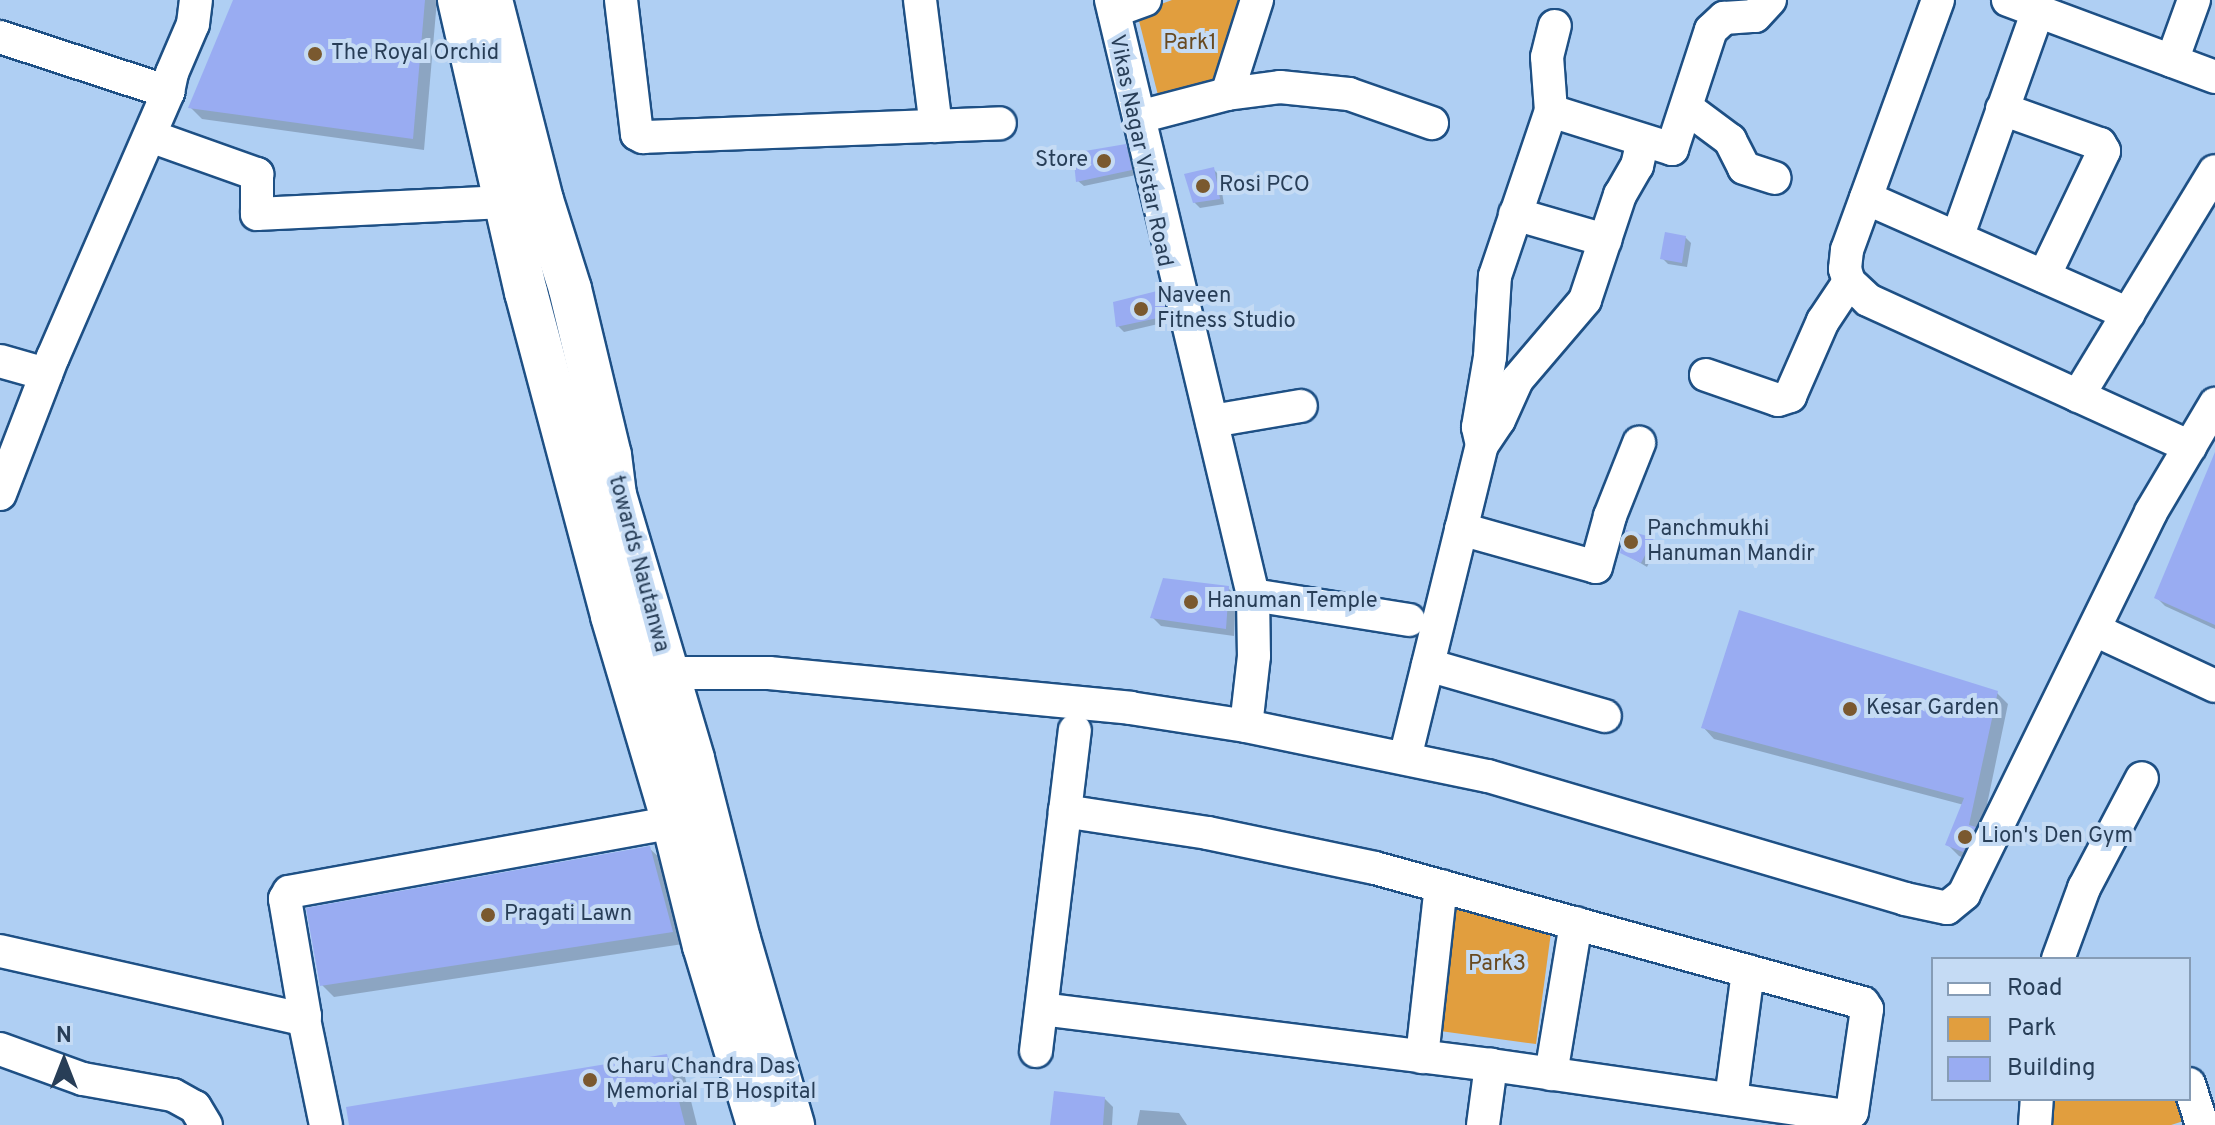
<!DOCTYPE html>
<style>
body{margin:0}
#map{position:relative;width:2215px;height:1125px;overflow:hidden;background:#afcff3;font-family:Overpass,sans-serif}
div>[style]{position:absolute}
.green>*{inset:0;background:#e19e3e}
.shadow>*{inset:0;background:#0003}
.building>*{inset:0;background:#99acf2}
.roads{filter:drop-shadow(2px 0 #1e5085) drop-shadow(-2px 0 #1e5085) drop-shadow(0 2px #1e5085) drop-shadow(0 -2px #1e5085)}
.minor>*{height:32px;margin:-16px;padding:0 16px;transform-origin:16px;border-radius:16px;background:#fff}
.major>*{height:42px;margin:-21px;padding:0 21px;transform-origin:21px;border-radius:21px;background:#fff}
.dots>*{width:22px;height:22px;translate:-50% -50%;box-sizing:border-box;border:4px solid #c5dbf4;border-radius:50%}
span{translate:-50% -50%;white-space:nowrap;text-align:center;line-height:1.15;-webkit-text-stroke:8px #c5dbf4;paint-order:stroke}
.park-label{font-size:22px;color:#68491f}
.poi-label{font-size:22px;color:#283e57}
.left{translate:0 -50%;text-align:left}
.right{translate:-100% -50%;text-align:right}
.street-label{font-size:22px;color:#283e57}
.legend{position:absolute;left:1931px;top:957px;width:260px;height:144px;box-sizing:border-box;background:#c5dbf4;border:2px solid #869cb5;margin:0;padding:10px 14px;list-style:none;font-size:24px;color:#283e57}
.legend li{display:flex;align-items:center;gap:16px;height:40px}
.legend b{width:40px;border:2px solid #869cb5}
.north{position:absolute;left:24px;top:1021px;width:80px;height:80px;-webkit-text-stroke:6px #c5dbf4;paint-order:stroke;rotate:0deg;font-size:22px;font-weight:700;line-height:32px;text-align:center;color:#283e57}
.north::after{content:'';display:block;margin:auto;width:28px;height:36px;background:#283e57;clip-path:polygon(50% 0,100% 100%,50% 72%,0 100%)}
</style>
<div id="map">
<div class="green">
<i style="clip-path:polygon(1172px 0,1249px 0,1223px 88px,1160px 103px,1137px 13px)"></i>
<i style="clip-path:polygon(1456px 899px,1552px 925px,1536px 1044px,1440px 1031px)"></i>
<i style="clip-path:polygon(2053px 1099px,2183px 1099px,2190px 1119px,2171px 1125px,2050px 1125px)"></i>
</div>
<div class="shadow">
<i style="clip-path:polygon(235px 0,437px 0,424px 150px,202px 119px,190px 107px)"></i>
<i style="clip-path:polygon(1125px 146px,1131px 151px,1136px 175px,1084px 186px,1078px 181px)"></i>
<i style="clip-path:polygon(1213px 169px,1219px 175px,1224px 204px,1200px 208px,1194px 202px)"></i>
<i style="clip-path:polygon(1685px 237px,1691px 243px,1687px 267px,1668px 264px,1663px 259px)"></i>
<i style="clip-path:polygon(1160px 292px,1166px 297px,1171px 321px,1124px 332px,1118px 326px)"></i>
<i style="clip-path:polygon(2215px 457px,2215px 629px,2165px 606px,2156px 597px)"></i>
<i style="clip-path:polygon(1653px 540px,1658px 545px,1647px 567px,1622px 552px)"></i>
<i style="clip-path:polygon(1228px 588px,1236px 596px,1234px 636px,1161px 626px,1152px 617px)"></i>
<i style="clip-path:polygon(1997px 693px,2008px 704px,1975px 862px,1959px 856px,1947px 844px,1964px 805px,1714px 739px,1703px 727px)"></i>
<i style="clip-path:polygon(649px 848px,661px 859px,683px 944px,334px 997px,322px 985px)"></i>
<i style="clip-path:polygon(666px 1056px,684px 1073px,697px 1125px,351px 1125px)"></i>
<i style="clip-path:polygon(1104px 1098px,1113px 1107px,1112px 1125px,1052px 1125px)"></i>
<i style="clip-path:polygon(1140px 1110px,1179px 1113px,1187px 1125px,1137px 1125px)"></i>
</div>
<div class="building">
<i style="clip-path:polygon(233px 0,425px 0,413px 139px,188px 108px)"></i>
<i style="clip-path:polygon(1126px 144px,1132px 170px,1076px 182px,1073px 153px)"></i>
<i style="clip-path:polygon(1214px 167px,1220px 199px,1193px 203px,1184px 174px)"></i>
<i style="clip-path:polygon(1665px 232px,1686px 236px,1682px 263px,1660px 259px)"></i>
<i style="clip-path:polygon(1161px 290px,1167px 316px,1116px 327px,1113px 302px)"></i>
<i style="clip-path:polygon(2215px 452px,2215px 625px,2154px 598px)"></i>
<i style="clip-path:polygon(1626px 530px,1654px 538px,1641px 563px,1620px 553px)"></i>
<i style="clip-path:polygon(1163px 578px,1229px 586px,1226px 629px,1150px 618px)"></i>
<i style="clip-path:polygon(1739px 610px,1998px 691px,1969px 825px,1976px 827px,1963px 852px,1945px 845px,1964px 798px,1701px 728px)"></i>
<i style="clip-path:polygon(650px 846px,673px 932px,320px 986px,306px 908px)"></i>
<i style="clip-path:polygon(667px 1054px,685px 1125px,349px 1125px,346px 1107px)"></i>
<i style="clip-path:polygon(1054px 1091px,1105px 1097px,1103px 1125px,1050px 1125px)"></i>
</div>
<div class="roads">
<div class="minor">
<i style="left:621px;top:0;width:135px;rotate:83.2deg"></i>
<i style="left:637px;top:134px;width:7px;rotate:27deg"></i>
<i style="left:643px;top:137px;width:357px;rotate:-2.2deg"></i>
<i style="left:920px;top:0;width:127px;rotate:82.8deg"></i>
<i style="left:1111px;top:0;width:612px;rotate:76.58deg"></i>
<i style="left:1253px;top:595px;width:61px;rotate:89.1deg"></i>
<i style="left:1254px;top:656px;width:70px;rotate:96.5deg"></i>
<i style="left:1938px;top:0;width:266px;rotate:110deg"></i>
<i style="left:1847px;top:250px;width:19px;rotate:96deg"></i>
<i style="left:1845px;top:269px;width:14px;rotate:73deg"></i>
<i style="left:1849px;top:282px;width:26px;rotate:43deg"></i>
<i style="left:1868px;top:300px;width:354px;rotate:24.5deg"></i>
<i style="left:2008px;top:0;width:221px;rotate:20.4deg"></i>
<i style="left:1114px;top:11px;width:33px;rotate:-20deg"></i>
<i style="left:0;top:37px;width:177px;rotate:18.1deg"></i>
<i style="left:2172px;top:61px;width:65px;rotate:-70.2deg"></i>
<i style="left:1227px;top:94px;width:99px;rotate:-72.3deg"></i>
<i style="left:1687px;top:108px;width:54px;rotate:36.7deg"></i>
<i style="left:1730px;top:140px;width:31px;rotate:63deg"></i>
<i style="left:1744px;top:168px;width:32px;rotate:18deg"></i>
<i style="left:2002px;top:109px;width:104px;rotate:19.7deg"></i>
<i style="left:2100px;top:144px;width:8px;rotate:60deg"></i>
<i style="left:2104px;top:151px;width:139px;rotate:115.6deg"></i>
<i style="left:1551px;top:111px;width:127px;rotate:17.4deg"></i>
<i style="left:1672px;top:149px;width:125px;rotate:-71.9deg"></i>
<i style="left:1711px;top:30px;width:18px;rotate:-43deg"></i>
<i style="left:1724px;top:18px;width:31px;rotate:-4deg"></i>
<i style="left:1755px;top:16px;width:22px;rotate:-47deg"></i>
<i style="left:1139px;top:117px;width:91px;rotate:-14.6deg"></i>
<i style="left:1227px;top:94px;width:53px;rotate:-7.5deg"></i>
<i style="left:1280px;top:87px;width:69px;rotate:5.8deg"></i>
<i style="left:1349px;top:94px;width:88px;rotate:19.3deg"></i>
<i style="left:150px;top:136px;width:114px;rotate:19.6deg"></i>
<i style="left:257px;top:174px;width:40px;rotate:90deg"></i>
<i style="left:257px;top:214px;width:247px;rotate:-2.8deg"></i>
<i style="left:1866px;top:198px;width:287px;rotate:23.8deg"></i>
<i style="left:1515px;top:214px;width:94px;rotate:16.1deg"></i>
<i style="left:1957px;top:238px;width:241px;rotate:-70.4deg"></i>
<i style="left:0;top:361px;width:48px;rotate:15.8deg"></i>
<i style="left:1706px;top:375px;width:76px;rotate:19.1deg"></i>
<i style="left:1778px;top:400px;width:13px;rotate:-18deg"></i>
<i style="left:1790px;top:396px;width:82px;rotate:-66.3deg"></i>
<i style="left:1823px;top:321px;width:47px;rotate:-56.3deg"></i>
<i style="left:2078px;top:396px;width:263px;rotate:-58.7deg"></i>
<i style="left:1212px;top:421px;width:90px;rotate:-9.6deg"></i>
<i style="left:1482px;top:445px;width:18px;rotate:-103deg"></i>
<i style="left:1478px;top:427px;width:71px;rotate:-80.3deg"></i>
<i style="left:1490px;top:357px;width:81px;rotate:-86.5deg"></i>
<i style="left:1495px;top:276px;width:174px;rotate:-71.3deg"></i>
<i style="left:1551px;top:111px;width:54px;rotate:-94.2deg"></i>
<i style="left:1547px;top:57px;width:32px;rotate:-76deg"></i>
<i style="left:0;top:494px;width:147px;rotate:-68.9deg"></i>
<i style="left:53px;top:357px;width:289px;rotate:-66.5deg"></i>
<i style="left:168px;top:92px;width:19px;rotate:-78deg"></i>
<i style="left:172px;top:73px;width:53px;rotate:-66.8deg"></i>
<i style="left:193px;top:24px;width:24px;rotate:-83deg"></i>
<i style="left:1461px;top:529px;width:140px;rotate:15.7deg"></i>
<i style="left:1596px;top:567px;width:53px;rotate:-74.6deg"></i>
<i style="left:1610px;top:516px;width:79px;rotate:-68.3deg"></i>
<i style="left:1253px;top:595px;width:158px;rotate:9.1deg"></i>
<i style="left:2095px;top:630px;width:132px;rotate:25deg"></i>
<i style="left:1428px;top:665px;width:184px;rotate:16.1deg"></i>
<i style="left:666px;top:673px;width:103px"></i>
<i style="left:769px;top:673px;width:363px;rotate:5.5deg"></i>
<i style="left:1130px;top:708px;width:117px;rotate:8.8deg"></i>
<i style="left:1246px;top:726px;width:247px;rotate:11.7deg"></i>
<i style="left:1488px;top:776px;width:435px;rotate:16.4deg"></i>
<i style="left:1905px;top:899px;width:43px;rotate:12.1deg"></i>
<i style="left:1947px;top:908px;width:22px;rotate:-39deg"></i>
<i style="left:1964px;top:894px;width:425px;rotate:-63.9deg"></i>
<i style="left:2151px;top:512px;width:126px;rotate:-59.3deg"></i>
<i style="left:1405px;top:758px;width:322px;rotate:-76.2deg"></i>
<i style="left:1482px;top:445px;width:30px;rotate:-56deg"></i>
<i style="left:1499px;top:420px;width:44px;rotate:-65.8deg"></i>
<i style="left:1517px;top:380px;width:105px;rotate:-49.6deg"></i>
<i style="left:1585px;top:300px;width:111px;rotate:-71.6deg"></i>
<i style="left:1620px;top:195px;width:34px;rotate:-60deg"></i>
<i style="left:1637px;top:166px;width:26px;rotate:-77deg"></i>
<i style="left:0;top:951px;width:309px;rotate:12.7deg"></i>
<i style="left:301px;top:1019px;width:5px;rotate:-37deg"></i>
<i style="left:305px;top:1016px;width:119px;rotate:-99.7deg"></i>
<i style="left:285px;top:899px;width:8px;rotate:-60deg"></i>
<i style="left:289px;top:892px;width:390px;rotate:-10.3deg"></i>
<i style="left:2058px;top:959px;width:76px;rotate:-69.9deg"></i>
<i style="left:2084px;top:888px;width:124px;rotate:-62.2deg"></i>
<i style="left:1042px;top:1009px;width:452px;rotate:7.1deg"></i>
<i style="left:1491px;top:1065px;width:359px;rotate:8.2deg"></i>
<i style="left:1846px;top:1116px;width:7px;rotate:-34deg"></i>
<i style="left:1852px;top:1112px;width:104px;rotate:-81.7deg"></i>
<i style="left:1867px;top:1009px;width:7px;rotate:-124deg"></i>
<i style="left:1863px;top:1003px;width:506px;rotate:-164.54deg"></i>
<i style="left:1375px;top:868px;width:171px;rotate:-168.2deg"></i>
<i style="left:1208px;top:833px;width:145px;rotate:-171.3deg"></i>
<i style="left:304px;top:1019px;width:108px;rotate:78.3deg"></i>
<i style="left:0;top:1049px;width:88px;rotate:19.9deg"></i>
<i style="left:83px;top:1079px;width:91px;rotate:10.1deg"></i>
<i style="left:173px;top:1095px;width:25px;rotate:29deg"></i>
<i style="left:195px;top:1107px;width:21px;rotate:59deg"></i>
<i style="left:1036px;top:1051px;width:323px;rotate:-83.1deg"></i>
<i style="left:1422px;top:1057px;width:172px;rotate:-83.7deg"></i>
<i style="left:1551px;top:1074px;width:153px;rotate:-80.6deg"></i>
<i style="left:2189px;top:1084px;width:43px;rotate:72.4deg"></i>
<i style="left:1731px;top:1099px;width:129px;rotate:-82.4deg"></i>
<i style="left:1483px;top:1125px;width:61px;rotate:-82.4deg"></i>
<i style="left:2035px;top:1125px;width:26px;rotate:-86deg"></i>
</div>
<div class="major">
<i style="left:459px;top:0;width:300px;rotate:77.1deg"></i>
<i style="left:526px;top:292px;width:335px;rotate:75.1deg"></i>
<i style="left:612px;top:616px;width:215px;rotate:73.5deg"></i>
<i style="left:673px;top:822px;width:128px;rotate:76deg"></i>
<i style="left:704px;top:946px;width:187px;rotate:73.2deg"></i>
<i style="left:491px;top:0;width:206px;rotate:75.7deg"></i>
<i style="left:542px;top:200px;width:93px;rotate:72.5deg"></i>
<i style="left:570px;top:289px;width:171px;rotate:76.5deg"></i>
<i style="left:610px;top:455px;width:40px;rotate:82.9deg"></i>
<i style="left:615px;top:495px;width:275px;rotate:73.5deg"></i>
<i style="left:693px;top:759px;width:186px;rotate:75.7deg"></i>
<i style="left:739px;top:939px;width:194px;rotate:73.8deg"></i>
</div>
</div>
<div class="dots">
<i style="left:315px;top:54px;background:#7a592f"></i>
<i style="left:1104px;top:161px;background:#7a592f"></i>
<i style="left:1203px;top:186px;background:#7a592f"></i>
<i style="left:1141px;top:309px;background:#7a592f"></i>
<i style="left:1631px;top:542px;background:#7a592f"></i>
<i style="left:1191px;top:602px;background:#7a592f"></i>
<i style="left:1850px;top:709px;background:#7a592f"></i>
<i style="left:1965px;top:837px;background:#7a592f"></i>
<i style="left:488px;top:915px;background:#7a592f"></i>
<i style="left:590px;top:1080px;background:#7a592f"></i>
</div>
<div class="park-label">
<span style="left:1190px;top:44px">Park1</span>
<span style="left:1497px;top:965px">Park3</span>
</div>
<div class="poi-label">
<span class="left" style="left:331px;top:54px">The Royal Orchid</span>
<span class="right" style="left:1088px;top:161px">Store</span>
<span class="left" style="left:1219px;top:186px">Rosi PCO</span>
<span class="left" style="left:1157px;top:309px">Naveen<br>Fitness Studio</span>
<span class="left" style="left:1647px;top:542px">Panchmukhi<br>Hanuman Mandir</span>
<span class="left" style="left:1207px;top:602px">Hanuman Temple</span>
<span class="left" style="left:1866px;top:709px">Kesar Garden</span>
<span class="left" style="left:1981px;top:837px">Lion's Den Gym</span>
<span class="left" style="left:504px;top:915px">Pragati Lawn</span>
<span class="left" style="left:606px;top:1080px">Charu Chandra Das<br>Memorial TB Hospital</span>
</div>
<div class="street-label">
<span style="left:1140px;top:151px;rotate:78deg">Vikas Nagar Vistar Road</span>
<span style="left:638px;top:564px;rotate:75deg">towards Nautanwa</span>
</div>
<ul class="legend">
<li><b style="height:10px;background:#fff"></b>Road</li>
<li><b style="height:22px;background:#e19e3e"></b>Park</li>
<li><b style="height:22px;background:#99acf2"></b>Building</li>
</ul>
<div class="north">N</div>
</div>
